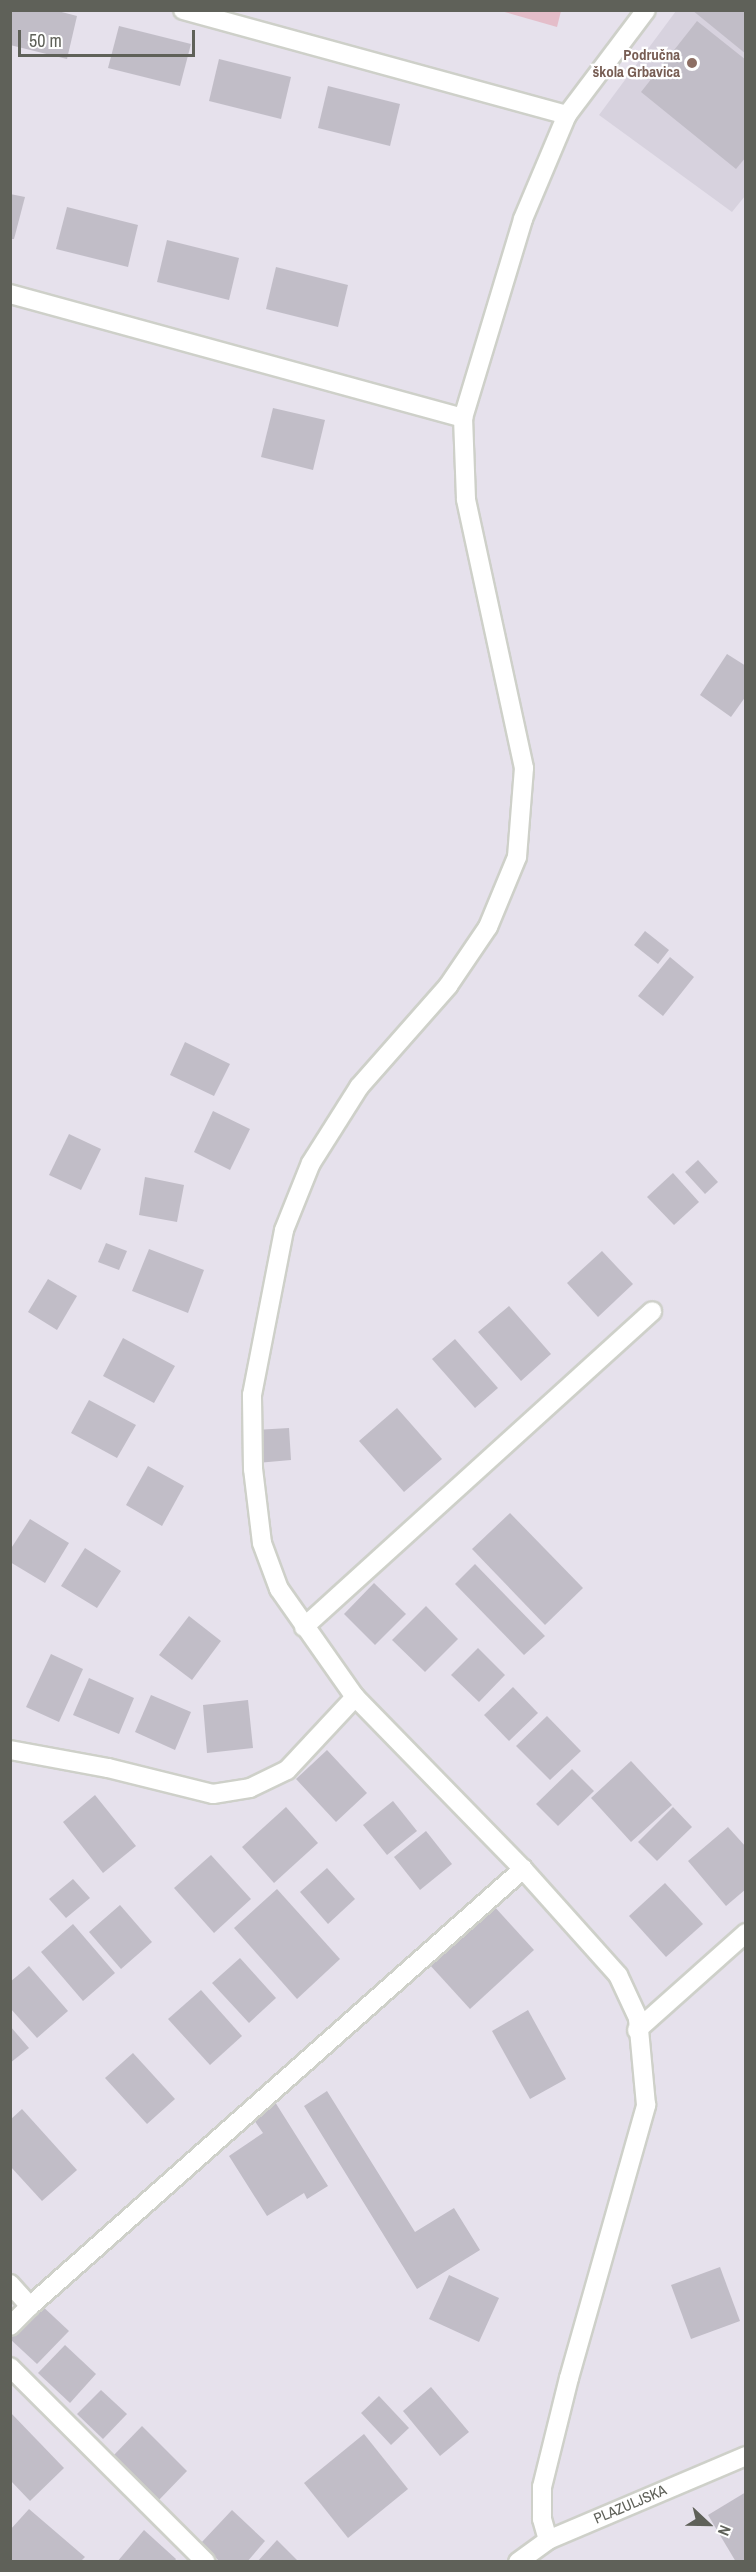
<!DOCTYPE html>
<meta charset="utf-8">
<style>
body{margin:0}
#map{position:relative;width:756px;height:2572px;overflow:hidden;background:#e6e1ec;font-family:"Archivo Narrow",sans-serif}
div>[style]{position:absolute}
.education>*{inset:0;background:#d7d2de}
.green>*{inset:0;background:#e4bdc9}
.building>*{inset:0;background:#c1bdc7}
.roads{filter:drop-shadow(2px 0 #ced0c9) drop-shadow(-2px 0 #ced0c9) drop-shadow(0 2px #ced0c9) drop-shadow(0 -2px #ced0c9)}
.street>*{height:18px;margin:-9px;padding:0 9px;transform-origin:9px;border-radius:9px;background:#fff}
.secondary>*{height:18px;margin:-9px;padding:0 9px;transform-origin:9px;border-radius:9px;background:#fff}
.dots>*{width:16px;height:16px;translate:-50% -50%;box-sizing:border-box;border:3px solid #fff;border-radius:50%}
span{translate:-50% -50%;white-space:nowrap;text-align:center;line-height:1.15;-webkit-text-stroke:4.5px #fff;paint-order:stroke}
.education-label{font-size:15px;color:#785e54;font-weight:700}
.right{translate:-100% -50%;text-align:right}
.street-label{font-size:15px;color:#5f6159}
.frame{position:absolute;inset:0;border:12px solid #5f6159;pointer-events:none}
.north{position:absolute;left:678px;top:2494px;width:60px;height:60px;-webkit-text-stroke:4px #fff;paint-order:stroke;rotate:112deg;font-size:16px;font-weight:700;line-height:24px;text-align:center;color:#5f6159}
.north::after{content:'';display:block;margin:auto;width:21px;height:27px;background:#5f6159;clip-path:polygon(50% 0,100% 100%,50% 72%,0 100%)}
.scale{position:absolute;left:18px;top:30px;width:177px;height:27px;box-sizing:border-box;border:3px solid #5f6159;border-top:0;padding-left:8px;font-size:18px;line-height:21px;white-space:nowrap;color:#5f6159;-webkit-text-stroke:4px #fff;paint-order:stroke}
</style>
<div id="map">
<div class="education">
<i style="clip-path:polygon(676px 11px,745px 11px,745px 196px,732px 212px,599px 115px)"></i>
</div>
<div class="green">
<i style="clip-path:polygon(501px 11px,561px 11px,557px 27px)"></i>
</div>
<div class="building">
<i style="clip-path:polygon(10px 10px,54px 10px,77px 16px,67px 59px,10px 45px)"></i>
<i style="clip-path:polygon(692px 10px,746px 10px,746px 54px)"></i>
<i style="clip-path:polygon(697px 21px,746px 60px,746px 157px,736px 169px,641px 92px)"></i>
<i style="clip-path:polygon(119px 26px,191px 44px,180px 86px,108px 68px)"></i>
<i style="clip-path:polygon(219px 59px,291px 77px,281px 119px,209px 101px)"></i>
<i style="clip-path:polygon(328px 86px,400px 104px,390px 146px,318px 128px)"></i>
<i style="clip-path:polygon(10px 194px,25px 197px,14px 239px,10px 239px)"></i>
<i style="clip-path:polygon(67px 207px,138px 225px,128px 267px,56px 249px)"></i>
<i style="clip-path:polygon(167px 240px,239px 258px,229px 300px,157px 282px)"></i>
<i style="clip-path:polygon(276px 267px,348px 285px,338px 327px,266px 309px)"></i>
<i style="clip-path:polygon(273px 408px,325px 420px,313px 470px,261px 457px)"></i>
<i style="clip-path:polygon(727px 654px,746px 666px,746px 696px,731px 717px,700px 695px)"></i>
<i style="clip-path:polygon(645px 931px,669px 950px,658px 964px,634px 945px)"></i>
<i style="clip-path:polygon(670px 957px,694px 977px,663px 1016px,638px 996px)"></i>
<i style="clip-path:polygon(185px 1042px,230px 1064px,214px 1096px,170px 1075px)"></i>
<i style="clip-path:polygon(213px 1111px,250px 1129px,230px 1170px,194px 1152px)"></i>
<i style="clip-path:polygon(69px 1134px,101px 1149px,81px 1190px,49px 1175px)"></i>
<i style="clip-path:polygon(698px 1160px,718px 1182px,705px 1194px,685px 1172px)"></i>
<i style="clip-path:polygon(673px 1173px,699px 1202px,674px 1225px,647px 1197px)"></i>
<i style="clip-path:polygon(145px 1177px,184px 1185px,177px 1222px,139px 1215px)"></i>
<i style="clip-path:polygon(106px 1243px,127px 1251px,119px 1270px,98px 1262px)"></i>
<i style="clip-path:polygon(149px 1249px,204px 1270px,188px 1313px,132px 1291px)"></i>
<i style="clip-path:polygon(602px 1251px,633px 1284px,598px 1317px,567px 1283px)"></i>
<i style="clip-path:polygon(48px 1279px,77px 1296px,57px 1330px,28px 1312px)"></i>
<i style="clip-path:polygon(509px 1306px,551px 1354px,521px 1381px,478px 1332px)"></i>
<i style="clip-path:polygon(123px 1338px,175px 1366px,154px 1403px,103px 1376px)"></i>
<i style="clip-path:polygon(455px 1339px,498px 1388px,475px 1408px,432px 1359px)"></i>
<i style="clip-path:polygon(89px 1400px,136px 1425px,117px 1458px,71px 1433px)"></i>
<i style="clip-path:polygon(397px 1408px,442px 1459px,404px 1492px,359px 1441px)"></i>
<i style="clip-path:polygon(289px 1428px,291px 1460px,257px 1463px,255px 1430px)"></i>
<i style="clip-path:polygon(148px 1466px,184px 1486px,162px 1526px,126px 1505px)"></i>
<i style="clip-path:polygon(510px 1513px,583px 1588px,545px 1625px,472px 1549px)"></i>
<i style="clip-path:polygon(30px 1519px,69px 1543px,45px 1583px,10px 1562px,10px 1550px)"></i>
<i style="clip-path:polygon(85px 1548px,121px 1571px,97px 1608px,61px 1586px)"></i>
<i style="clip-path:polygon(475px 1564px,545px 1636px,524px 1655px,455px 1584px)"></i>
<i style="clip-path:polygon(374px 1583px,406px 1614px,375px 1645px,344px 1614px)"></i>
<i style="clip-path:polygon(426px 1606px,458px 1639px,425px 1672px,392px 1640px)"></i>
<i style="clip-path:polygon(189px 1616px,221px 1641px,192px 1680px,159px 1655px)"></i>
<i style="clip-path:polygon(478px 1648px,505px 1675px,479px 1702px,451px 1675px)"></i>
<i style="clip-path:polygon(51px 1654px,83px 1669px,59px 1722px,26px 1707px)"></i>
<i style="clip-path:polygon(89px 1678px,134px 1698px,119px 1734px,73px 1715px)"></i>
<i style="clip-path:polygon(513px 1687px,538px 1713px,509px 1741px,484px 1715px)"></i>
<i style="clip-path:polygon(151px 1695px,191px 1712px,175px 1750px,135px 1732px)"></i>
<i style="clip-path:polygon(248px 1700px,253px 1748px,207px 1753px,203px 1705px)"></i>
<i style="clip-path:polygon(547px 1716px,581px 1751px,550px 1780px,516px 1746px)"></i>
<i style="clip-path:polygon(327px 1750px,367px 1793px,336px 1822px,296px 1779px)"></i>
<i style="clip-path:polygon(631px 1761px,672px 1805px,631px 1842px,591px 1798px)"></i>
<i style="clip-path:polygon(572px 1769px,594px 1791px,558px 1826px,536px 1804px)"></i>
<i style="clip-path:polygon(95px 1795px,136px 1846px,103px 1873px,63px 1822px)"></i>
<i style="clip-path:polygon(393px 1801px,417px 1831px,387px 1855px,363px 1825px)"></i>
<i style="clip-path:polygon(286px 1807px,318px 1843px,274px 1883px,242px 1847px)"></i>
<i style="clip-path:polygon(673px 1807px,692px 1827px,657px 1861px,638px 1842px)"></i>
<i style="clip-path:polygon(728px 1827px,746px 1847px,746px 1889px,726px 1906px,688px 1861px)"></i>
<i style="clip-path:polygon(426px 1831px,452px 1864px,420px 1890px,394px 1857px)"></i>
<i style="clip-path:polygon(211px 1855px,251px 1899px,214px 1933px,174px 1888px)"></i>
<i style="clip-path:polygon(327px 1868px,355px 1899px,328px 1924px,300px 1892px)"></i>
<i style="clip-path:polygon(73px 1879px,90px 1898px,66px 1918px,49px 1899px)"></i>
<i style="clip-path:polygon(665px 1883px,703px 1924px,666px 1957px,629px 1916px)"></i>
<i style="clip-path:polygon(277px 1889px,340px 1959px,297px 1999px,234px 1928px)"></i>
<i style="clip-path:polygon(120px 1905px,152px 1942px,121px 1969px,89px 1932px)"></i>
<i style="clip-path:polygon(493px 1905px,534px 1950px,470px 2009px,429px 1964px)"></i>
<i style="clip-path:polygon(73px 1924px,115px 1973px,83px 2001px,41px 1952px)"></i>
<i style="clip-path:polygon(240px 1958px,276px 1998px,249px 2023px,212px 1983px)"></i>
<i style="clip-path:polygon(29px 1966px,68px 2011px,37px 2038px,10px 2008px,10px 1982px)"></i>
<i style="clip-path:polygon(201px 1990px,242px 2036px,210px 2065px,168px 2019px)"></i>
<i style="clip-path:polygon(528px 2010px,566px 2079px,530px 2099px,492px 2031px)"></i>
<i style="clip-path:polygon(10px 2026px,29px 2048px,10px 2063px)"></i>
<i style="clip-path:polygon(133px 2053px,175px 2099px,147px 2124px,105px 2078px)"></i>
<i style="clip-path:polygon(327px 2091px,415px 2232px,454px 2208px,480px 2250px,417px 2289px,304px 2106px)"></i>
<i style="clip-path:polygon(275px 2102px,328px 2186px,307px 2199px,304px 2193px,267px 2216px,229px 2156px,263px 2133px,252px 2117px)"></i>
<i style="clip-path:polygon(22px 2109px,77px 2170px,42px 2201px,10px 2166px,10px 2120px)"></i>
<i style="clip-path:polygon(720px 2267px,740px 2321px,691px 2339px,671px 2285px)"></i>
<i style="clip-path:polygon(449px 2275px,499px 2298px,479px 2342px,429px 2319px)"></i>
<i style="clip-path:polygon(39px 2303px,69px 2331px,37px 2364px,10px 2339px,10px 2334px)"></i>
<i style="clip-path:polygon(65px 2345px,96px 2374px,70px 2403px,38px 2373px)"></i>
<i style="clip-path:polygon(431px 2387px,469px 2432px,440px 2456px,403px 2411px)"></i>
<i style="clip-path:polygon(101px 2390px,127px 2414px,103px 2439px,77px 2414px)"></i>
<i style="clip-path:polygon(379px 2396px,409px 2428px,391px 2445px,361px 2413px)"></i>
<i style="clip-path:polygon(10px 2412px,64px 2468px,30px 2501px,10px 2480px)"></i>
<i style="clip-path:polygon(142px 2426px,187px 2471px,157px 2502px,112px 2457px)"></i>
<i style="clip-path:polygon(364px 2434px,408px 2489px,348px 2538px,304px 2483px)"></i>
<i style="clip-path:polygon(746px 2492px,746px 2562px,736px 2562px,708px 2515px)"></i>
<i style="clip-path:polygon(29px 2509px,85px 2557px,80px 2562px,10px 2562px,10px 2530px)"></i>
<i style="clip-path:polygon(232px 2510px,265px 2541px,247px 2562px,220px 2562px,201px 2543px)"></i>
<i style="clip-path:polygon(144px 2530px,176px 2559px,174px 2562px,117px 2562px)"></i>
<i style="clip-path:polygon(277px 2540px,299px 2562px,257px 2562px)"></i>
</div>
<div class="roads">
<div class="street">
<i style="left:183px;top:10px;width:398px;rotate:15.3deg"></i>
<i style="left:10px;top:294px;width:470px;rotate:15.3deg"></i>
<i style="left:304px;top:1627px;width:470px;rotate:-42.2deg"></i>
<i style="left:10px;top:1750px;width:100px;rotate:10.4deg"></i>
<i style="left:108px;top:1768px;width:108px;rotate:13.9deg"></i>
<i style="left:213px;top:1794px;width:37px;rotate:-9deg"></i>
<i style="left:250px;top:1788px;width:41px;rotate:-25.9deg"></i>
<i style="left:287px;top:1770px;width:100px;rotate:-47deg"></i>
<i style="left:637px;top:2030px;width:146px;rotate:-41.7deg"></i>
<i style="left:10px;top:2284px;width:30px;rotate:48deg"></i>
<i style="left:30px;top:2306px;width:28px;rotate:135deg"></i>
<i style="left:30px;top:2306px;width:659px;rotate:-41.55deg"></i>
<i style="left:10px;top:2367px;width:276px;rotate:44.9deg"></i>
</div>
<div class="secondary">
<i style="left:548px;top:2540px;width:22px;rotate:-106deg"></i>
<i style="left:542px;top:2519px;width:32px;rotate:-90deg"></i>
<i style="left:542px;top:2487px;width:112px;rotate:-76.1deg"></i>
<i style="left:569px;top:2378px;width:284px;rotate:-74.2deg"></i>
<i style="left:646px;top:2105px;width:87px;rotate:-95.3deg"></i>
<i style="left:638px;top:2018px;width:47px;rotate:-114.9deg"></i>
<i style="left:618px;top:1975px;width:142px;rotate:-131.9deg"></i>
<i style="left:523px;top:1869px;width:240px;rotate:-134.3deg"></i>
<i style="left:355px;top:1697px;width:132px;rotate:-125.1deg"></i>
<i style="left:279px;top:1589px;width:49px;rotate:-110.3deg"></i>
<i style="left:262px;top:1543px;width:75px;rotate:-96.9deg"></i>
<i style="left:253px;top:1469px;width:74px;rotate:-90.8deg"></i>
<i style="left:252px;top:1395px;width:168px;rotate:-79deg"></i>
<i style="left:284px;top:1230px;width:72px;rotate:-68.1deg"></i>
<i style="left:311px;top:1163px;width:90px;rotate:-57.7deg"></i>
<i style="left:359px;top:1087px;width:135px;rotate:-48.6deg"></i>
<i style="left:448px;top:986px;width:71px;rotate:-55.9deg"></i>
<i style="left:488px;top:927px;width:76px;rotate:-67.5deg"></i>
<i style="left:517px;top:857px;width:89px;rotate:-85.5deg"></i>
<i style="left:524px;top:768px;width:275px;rotate:-102.2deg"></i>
<i style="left:466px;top:499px;width:81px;rotate:-92.1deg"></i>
<i style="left:463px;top:418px;width:208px;rotate:-73.2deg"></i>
<i style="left:523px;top:219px;width:113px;rotate:-67.1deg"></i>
<i style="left:567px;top:115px;width:131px;rotate:-53deg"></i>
<i style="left:518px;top:2562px;width:37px;rotate:-36deg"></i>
<i style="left:548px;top:2540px;width:215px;rotate:-23deg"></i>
</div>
</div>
<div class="dots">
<i style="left:692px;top:63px;background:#8d6e63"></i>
</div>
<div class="education-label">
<span class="right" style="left:680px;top:63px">Područna<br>škola Grbavica</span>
</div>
<div class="street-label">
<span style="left:630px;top:2504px;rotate:-23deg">PLAZULJSKA</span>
</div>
<div class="frame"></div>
<div class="north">N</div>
<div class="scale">50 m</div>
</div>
